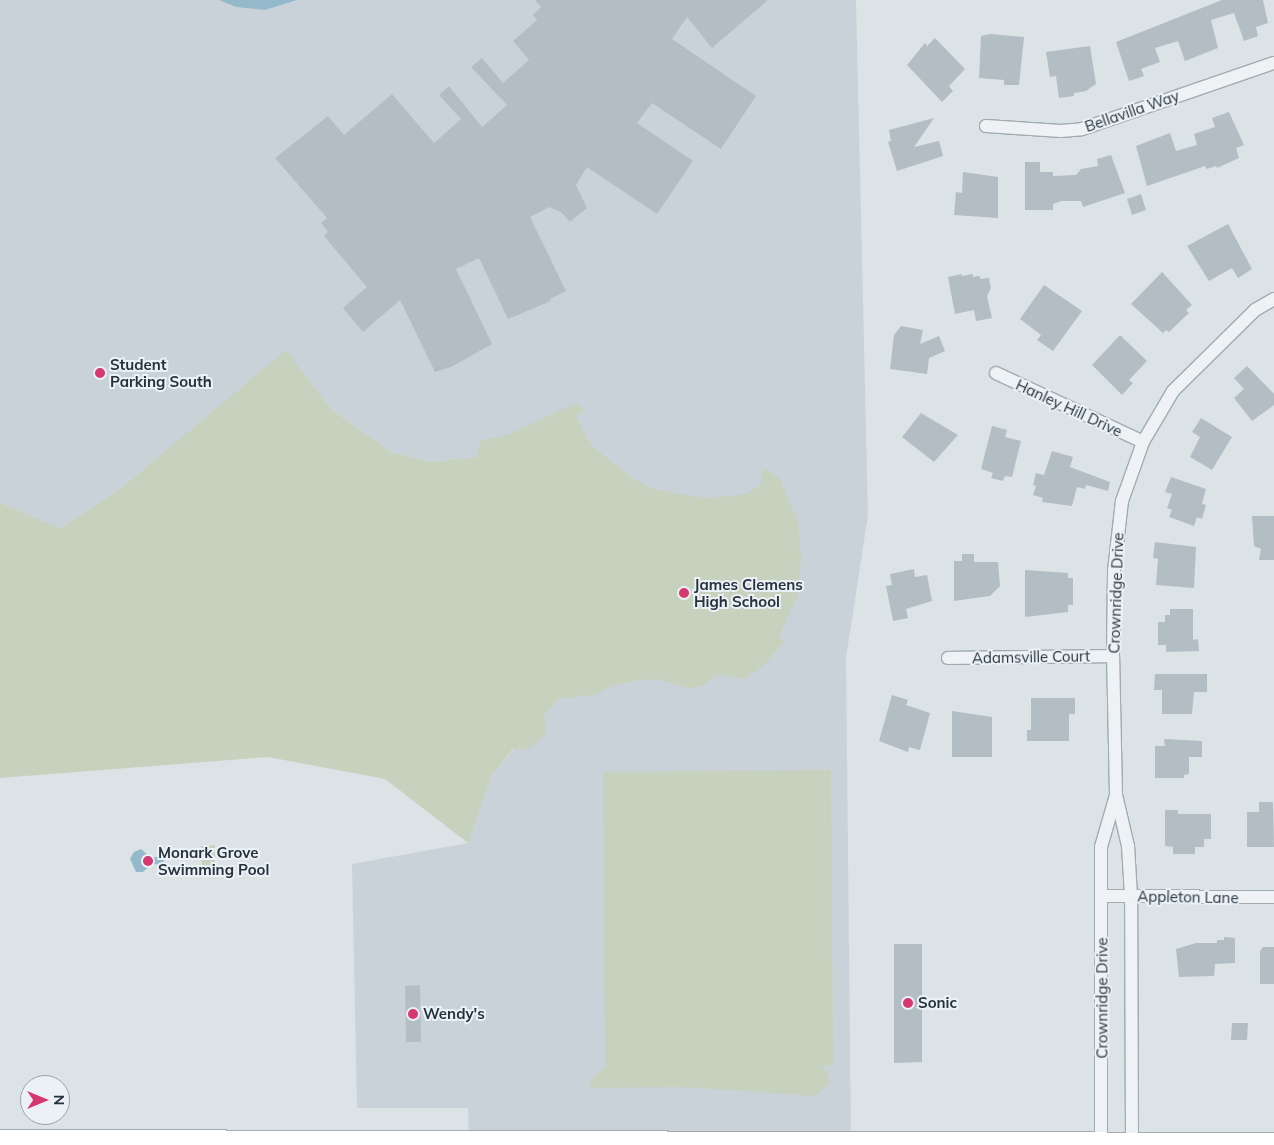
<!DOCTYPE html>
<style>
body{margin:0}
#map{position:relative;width:1274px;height:1145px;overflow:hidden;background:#dce3e7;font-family:Mulish,sans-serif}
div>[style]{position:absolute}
.built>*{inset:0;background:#cad2d9}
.green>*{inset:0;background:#c6d2bd}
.water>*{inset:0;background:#94b9ca}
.building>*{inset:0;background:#b3bdc4}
.roads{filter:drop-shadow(1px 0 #a1abb1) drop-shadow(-1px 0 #a1abb1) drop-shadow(0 1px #a1abb1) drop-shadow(0 -1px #a1abb1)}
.street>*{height:12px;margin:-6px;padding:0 6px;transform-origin:6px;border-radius:6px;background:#eff2f5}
.secondary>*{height:18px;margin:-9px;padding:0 9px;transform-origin:9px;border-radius:9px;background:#fff}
.dots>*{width:14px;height:14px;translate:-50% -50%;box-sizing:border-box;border:2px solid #ebf1f5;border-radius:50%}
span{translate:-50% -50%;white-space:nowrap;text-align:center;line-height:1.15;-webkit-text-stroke:4px #ebf1f5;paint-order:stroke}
.street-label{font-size:15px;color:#25333e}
.poi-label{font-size:15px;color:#25333e;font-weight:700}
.left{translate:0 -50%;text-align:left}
.north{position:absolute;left:20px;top:1075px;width:50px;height:50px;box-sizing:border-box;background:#ebf1f5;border:1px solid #9ca5ac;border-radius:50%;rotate:90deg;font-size:14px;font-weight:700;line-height:20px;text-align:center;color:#25333e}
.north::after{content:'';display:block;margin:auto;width:18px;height:22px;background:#d6376f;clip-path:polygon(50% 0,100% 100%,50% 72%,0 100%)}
</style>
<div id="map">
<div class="built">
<i style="clip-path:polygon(0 0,856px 0,868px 515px,846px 658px,851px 1141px,469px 1139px,468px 1108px,357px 1108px,352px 864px,468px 843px,492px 775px,514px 749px,476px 457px,431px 462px,391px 452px,331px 409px,286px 351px,121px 488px,61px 528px,0 503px)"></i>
</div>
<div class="green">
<i style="clip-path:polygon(286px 350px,331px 409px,391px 452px,431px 462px,476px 457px,480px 441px,506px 435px,577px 403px,585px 410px,576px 416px,591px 445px,632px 478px,656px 490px,706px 498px,745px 494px,761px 485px,762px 472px,767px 469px,779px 478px,798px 523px,801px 558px,798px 595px,779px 636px,784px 642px,762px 667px,745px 679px,717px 675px,702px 686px,688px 688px,656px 679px,634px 681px,614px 685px,594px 695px,558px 699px,544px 715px,546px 733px,531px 748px,513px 749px,492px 775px,468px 843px,385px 779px,268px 757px,0 778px,0 503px,61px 528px,121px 488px)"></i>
<i style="clip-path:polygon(831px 770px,833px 1065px,819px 1066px,826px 1070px,830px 1084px,814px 1096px,681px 1087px,589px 1088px,593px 1078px,605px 1067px,603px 772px)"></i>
<i style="clip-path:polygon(215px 845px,215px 873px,202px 873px,201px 846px)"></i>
</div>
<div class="water">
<i style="clip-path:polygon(219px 0,297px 0,265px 10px,236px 7px)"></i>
<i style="clip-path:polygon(141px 849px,150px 857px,163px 857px,164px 865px,152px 864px,143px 872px,136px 872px,130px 859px,134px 852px)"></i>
</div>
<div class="building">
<i style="clip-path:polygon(535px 0,768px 0,712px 48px,687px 17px,672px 39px,756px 96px,721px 149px,652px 103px,637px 123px,693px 161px,657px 214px,587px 167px,576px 185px,587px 208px,570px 222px,561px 212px,549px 207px,530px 217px,566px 291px,550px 299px,551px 301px,508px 319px,479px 258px,456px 269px,492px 344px,451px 367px,435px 372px,400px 300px,363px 332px,343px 308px,367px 287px,324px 236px,328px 232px,321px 223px,327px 218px,275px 158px,328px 116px,344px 135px,392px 94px,434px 143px,461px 119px,439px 95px,449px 86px,482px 127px,507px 105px,471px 67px,482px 58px,503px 83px,529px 60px,513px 41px,537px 20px,533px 15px,541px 7px)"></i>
<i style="clip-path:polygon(1222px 0,1263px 0,1268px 23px,1256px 27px,1258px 36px,1244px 41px,1234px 13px,1211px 20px,1218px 48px,1185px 61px,1178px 41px,1155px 48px,1160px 62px,1141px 69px,1144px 76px,1129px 81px,1116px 42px)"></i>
<i style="clip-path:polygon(990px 34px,1024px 37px,1019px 85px,1004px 85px,1004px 80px,979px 78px,981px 36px)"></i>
<i style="clip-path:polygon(935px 38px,965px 69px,949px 86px,953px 91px,942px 102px,907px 65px,925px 43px,927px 46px)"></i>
<i style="clip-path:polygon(1090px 46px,1096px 84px,1086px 91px,1074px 93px,1074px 96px,1059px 98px,1056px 76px,1050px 77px,1046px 52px)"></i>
<i style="clip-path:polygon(1229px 112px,1244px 145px,1236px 148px,1239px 158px,1217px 168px,1216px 166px,1207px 169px,1205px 166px,1147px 186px,1136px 146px,1170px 133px,1176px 151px,1197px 145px,1194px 134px,1215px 127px,1212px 118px)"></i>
<i style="clip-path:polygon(934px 118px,914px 147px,939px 141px,943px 156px,897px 171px,888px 142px,891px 141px,889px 130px)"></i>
<i style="clip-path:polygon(1111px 155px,1125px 193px,1083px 207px,1081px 201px,1062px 201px,1053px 204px,1053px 210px,1025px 210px,1025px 162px,1040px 162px,1040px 172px,1053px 172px,1053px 176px,1076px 175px,1081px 169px,1098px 166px,1097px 159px)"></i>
<i style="clip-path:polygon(963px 172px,998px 177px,998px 218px,954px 215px,956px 192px,962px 193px)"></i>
<i style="clip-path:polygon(1141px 194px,1146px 210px,1132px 215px,1127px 199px)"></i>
<i style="clip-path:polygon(1228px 224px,1252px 269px,1238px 278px,1232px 268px,1209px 281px,1187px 246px)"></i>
<i style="clip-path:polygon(1162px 272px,1192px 305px,1186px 310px,1189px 313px,1169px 332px,1166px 330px,1163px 333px,1131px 304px)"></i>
<i style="clip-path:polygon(961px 274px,962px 276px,973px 274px,973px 277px,980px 276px,980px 279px,989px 278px,991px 288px,987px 296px,992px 318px,976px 321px,974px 310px,955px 314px,948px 277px)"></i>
<i style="clip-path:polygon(1044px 285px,1082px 311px,1053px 351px,1037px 340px,1041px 335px,1020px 319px)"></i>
<i style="clip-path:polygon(901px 326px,923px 330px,920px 344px,939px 336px,945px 351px,929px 358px,927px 374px,890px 369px,894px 335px)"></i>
<i style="clip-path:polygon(1120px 335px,1147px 361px,1129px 380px,1133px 383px,1122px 395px,1092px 365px)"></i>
<i style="clip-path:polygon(1247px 366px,1274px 394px,1274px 405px,1252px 421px,1234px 398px,1244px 389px,1234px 378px)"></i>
<i style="clip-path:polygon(921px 413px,958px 435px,934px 462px,902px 437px)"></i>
<i style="clip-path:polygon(1201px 418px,1232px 437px,1212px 470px,1190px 457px,1200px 437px,1192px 432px)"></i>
<i style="clip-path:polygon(992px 426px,1007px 430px,1005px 437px,1021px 441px,1012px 477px,1005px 476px,1003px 481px,991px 478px,993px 473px,981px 469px)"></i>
<i style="clip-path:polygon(1052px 451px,1073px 457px,1070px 467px,1110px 482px,1108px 491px,1086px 485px,1085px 489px,1077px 487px,1072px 506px,1042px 502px,1043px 498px,1033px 495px,1036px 486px,1033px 485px,1036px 473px,1044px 475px)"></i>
<i style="clip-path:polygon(1171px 477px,1206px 489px,1202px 504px,1206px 505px,1202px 519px,1197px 517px,1194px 526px,1169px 517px,1172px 510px,1167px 508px,1172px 494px,1165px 492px)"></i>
<i style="clip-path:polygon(1252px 516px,1274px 516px,1274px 560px,1259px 560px,1261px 549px,1254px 546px)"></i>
<i style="clip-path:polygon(1155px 542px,1196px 547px,1194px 588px,1156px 585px,1158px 559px,1153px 558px)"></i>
<i style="clip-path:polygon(962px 554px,974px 554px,974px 562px,998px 562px,1000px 586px,990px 596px,954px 601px,954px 561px,962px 561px)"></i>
<i style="clip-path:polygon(914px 569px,915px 577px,927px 575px,932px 601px,906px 609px,908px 618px,893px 621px,886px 586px,892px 585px,890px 574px)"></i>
<i style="clip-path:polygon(1025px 570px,1068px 573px,1068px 578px,1073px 578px,1073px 605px,1068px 605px,1068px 612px,1025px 617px)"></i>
<i style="clip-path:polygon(1170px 609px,1193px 609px,1193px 640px,1198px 639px,1199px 651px,1166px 652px,1166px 645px,1158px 645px,1158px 622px,1165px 622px,1165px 615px,1170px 615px)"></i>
<i style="clip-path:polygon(1155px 674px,1207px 674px,1207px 692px,1194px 692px,1192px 714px,1162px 714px,1162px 690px,1154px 690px)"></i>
<i style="clip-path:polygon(892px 695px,908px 700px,906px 705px,930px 713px,920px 750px,909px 747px,908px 752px,879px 741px)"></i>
<i style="clip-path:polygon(1031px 698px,1075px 698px,1075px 714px,1069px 714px,1069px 741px,1027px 741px,1027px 730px,1031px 730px)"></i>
<i style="clip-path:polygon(952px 711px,992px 717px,992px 757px,952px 757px)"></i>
<i style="clip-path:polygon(1164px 739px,1202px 741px,1202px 757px,1189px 757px,1189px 774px,1184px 775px,1184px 778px,1155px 778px,1155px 746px,1165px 746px)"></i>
<i style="clip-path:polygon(1259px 802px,1273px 802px,1274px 847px,1247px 847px,1247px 812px,1259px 812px)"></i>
<i style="clip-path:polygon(1165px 810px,1178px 810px,1178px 814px,1211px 814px,1211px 839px,1204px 839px,1204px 847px,1195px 847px,1195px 854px,1173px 854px,1173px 847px,1165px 846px)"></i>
<i style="clip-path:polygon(1224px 937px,1235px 938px,1235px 963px,1215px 964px,1214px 976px,1179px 977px,1176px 949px,1196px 943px,1217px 943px,1217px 940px,1224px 940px)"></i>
<i style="clip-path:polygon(894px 944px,922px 944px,922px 1062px,894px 1063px)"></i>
<i style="clip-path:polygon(1263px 947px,1274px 947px,1274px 984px,1260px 984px,1260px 951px)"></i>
<i style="clip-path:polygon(420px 985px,421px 1042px,406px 1042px,405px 986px)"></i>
<i style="clip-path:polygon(1232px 1023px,1248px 1023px,1247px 1040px,1231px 1040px)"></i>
</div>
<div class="roads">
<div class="street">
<i style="left:986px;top:126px;width:75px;rotate:3.8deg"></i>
<i style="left:1061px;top:131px;width:21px;rotate:-5deg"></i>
<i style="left:1082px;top:129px;width:203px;rotate:-19deg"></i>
<i style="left:996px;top:373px;width:162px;rotate:25.1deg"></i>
<i style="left:948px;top:658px;width:165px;rotate:-0.7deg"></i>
<i style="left:1101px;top:896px;width:173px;rotate:0.3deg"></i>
<i style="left:1101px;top:1145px;width:298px;rotate:-90deg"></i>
<i style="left:1101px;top:847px;width:54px;rotate:-73.9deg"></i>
<i style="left:1132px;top:1145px;width:249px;rotate:-90.2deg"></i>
<i style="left:1131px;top:896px;width:50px;rotate:-93.4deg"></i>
<i style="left:1128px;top:846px;width:52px;rotate:-103.2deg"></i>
<i style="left:1116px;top:795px;width:139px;rotate:-91.2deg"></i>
<i style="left:1113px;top:656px;width:85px;rotate:-89.3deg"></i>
<i style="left:1114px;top:571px;width:70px;rotate:-83.5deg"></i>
<i style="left:1122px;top:501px;width:63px;rotate:-70.4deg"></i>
<i style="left:1143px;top:442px;width:59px;rotate:-59.5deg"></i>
<i style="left:1173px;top:391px;width:115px;rotate:-44.6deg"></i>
<i style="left:1255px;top:310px;width:22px;rotate:-30deg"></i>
</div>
<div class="secondary">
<i style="left:0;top:1139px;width:1274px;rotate:0.13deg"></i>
</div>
</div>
<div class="dots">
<i style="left:100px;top:373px;background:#d6376f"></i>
<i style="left:684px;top:593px;background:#d6376f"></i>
<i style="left:148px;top:861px;background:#d6376f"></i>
<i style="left:908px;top:1003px;background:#d6376f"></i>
<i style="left:413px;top:1014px;background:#d6376f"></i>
</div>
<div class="street-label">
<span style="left:1132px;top:111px;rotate:-19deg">Bellavilla Way</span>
<span style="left:1069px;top:408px;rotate:25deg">Hanley Hill Drive</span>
<span style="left:1116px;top:593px;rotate:-88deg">Crownridge Drive</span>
<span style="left:1031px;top:657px;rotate:-1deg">Adamsville Court</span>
<span style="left:1188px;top:897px;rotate:1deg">Appleton Lane</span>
<span style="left:1102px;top:998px;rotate:-90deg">Crownridge Drive</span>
</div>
<div class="poi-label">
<span class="left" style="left:110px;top:373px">Student<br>Parking South</span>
<span class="left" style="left:694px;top:593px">James Clemens<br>High School</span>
<span class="left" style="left:158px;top:861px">Monark Grove<br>Swimming Pool</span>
<span class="left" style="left:918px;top:1003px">Sonic</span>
<span class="left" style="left:423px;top:1014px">Wendy's</span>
</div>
<div class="north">N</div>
</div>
